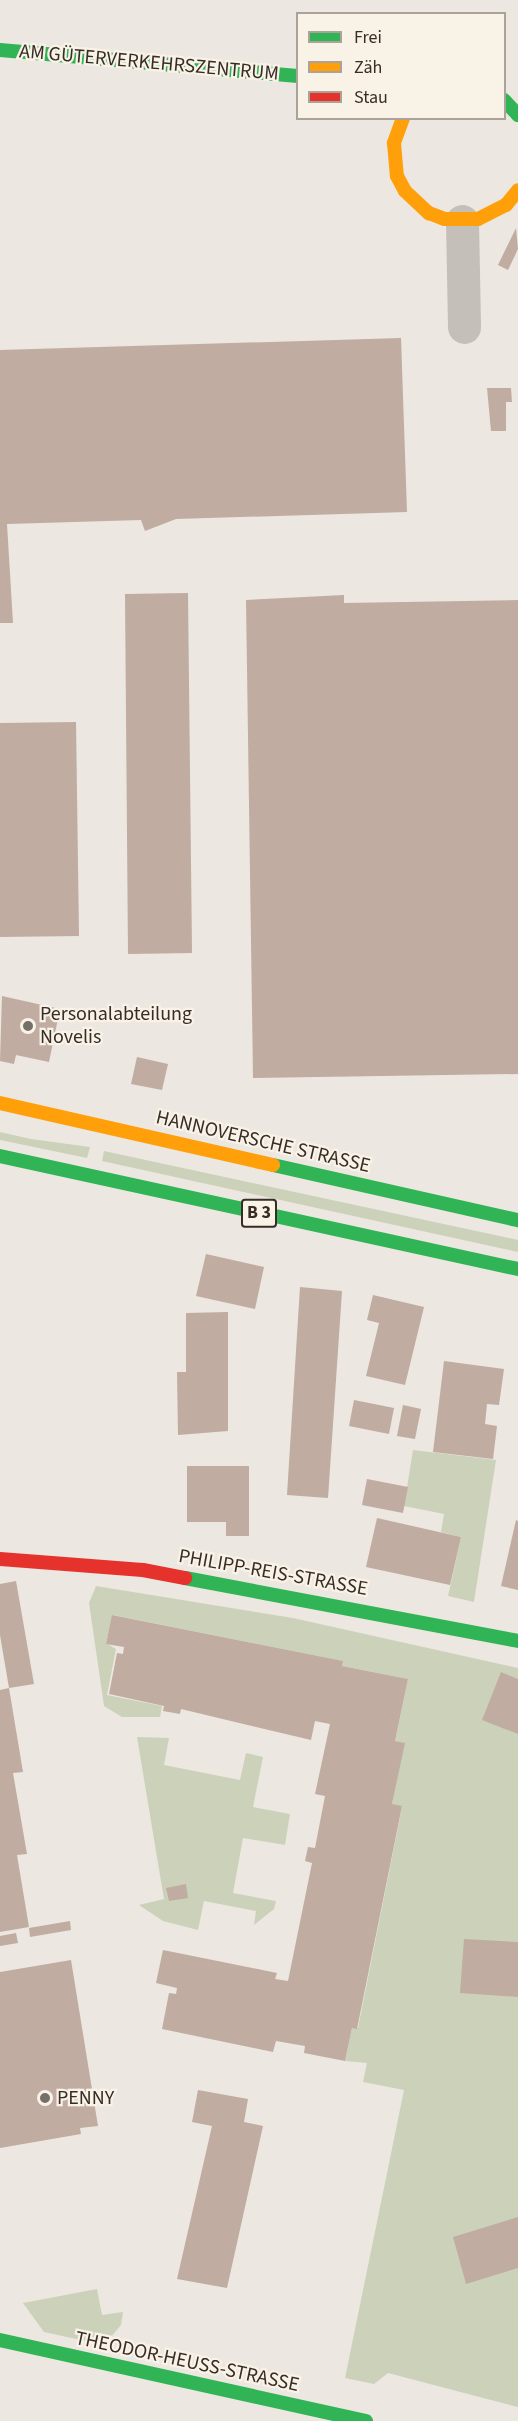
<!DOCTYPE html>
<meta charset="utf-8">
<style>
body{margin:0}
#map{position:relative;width:518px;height:2421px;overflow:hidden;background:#ece7e0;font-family:"Source Sans 3",sans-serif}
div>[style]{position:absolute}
.green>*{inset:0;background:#ccd2ba}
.building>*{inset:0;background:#c0aca1}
.street>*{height:33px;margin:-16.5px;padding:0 16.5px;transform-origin:16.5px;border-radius:16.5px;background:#c5bfb9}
.fast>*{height:14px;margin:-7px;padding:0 7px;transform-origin:7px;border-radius:7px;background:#30b455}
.slow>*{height:14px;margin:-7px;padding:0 7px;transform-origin:7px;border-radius:7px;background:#ff9f0a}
.jam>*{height:14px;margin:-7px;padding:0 7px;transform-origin:7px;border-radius:7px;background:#e5322d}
.dots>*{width:16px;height:16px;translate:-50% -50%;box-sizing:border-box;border:3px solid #f9f2e7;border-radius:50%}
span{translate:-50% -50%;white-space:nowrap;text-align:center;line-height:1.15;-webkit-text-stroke:4.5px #f9f2e7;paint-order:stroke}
.shield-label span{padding:2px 4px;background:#f9f2e7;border:2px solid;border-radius:4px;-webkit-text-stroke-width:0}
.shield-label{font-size:18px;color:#362d27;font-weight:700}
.street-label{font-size:20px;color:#362d27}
.poi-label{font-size:20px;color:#362d27}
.left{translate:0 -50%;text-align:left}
.legend{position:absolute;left:296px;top:12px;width:210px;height:108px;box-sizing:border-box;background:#f9f2e7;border:2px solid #aba39a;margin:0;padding:8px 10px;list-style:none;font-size:18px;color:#362d27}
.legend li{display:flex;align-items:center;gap:12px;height:30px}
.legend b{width:30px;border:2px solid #aba39a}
</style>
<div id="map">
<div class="green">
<i style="clip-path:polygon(0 1132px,31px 1139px,90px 1147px,87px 1158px,0 1140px)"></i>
<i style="clip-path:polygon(104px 1151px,518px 1240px,518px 1252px,102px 1161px)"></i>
<i style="clip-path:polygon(413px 1450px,496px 1460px,474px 1602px,448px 1596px,461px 1537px,441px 1532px,444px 1514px,404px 1506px)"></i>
<i style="clip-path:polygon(96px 1586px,293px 1618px,518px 1668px,518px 2407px,388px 2373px,374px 2384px,345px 2378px,404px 2090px,363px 2082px,367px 2063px,345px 2061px,352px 2028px,358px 2028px,402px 1807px,392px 1804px,404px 1743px,395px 1741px,408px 1679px,342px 1666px,342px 1661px,113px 1615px,106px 1643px,116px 1649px,107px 1695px,162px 1706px,160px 1717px,122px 1717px,104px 1706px,89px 1603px)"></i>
<i style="clip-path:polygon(137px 1737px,169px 1738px,164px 1765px,240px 1780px,246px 1753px,263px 1757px,253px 1807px,290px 1814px,285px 1845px,243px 1838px,233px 1893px,276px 1901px,274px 1909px,254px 1925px,256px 1911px,204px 1901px,198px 1930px,163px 1921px,139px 1905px,164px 1899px)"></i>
<i style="clip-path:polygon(97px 2289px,102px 2315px,123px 2312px,121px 2325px,104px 2345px,44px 2332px,23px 2303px)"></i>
</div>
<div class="building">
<i style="clip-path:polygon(516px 228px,518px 249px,508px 270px,498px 265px)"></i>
<i style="clip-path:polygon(401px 338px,407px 512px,176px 519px,145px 531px,141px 520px,7px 524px,13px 623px,0 623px,0 350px)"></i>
<i style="clip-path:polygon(487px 388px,511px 388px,512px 402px,506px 402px,506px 431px,491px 431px)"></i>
<i style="clip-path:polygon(188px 593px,192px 953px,128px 954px,125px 594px)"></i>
<i style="clip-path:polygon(344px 595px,344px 603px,518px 600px,518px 1074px,253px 1078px,246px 600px)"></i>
<i style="clip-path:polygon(76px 722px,79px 936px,0 937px,0 723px)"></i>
<i style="clip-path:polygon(2px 996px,60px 1009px,49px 1062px,16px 1055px,14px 1064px,0 1061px)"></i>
<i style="clip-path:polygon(137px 1057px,168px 1064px,162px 1090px,131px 1084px)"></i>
<i style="clip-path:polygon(206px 1254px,264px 1267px,255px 1309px,196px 1296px)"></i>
<i style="clip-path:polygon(300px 1287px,342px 1291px,328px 1498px,287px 1495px)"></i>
<i style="clip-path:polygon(373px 1295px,424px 1307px,405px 1385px,366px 1376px,379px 1323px,367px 1320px)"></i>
<i style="clip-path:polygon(228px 1312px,228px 1431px,178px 1435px,177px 1372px,186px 1372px,186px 1313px)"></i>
<i style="clip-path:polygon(444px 1361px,504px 1369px,499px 1405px,487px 1404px,485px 1424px,497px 1426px,493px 1459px,433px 1452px)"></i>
<i style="clip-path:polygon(354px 1400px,394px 1408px,389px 1434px,349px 1426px)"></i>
<i style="clip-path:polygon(403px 1405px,421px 1409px,415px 1439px,397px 1436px)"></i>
<i style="clip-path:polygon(187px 1466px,249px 1466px,249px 1536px,226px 1536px,226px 1522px,187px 1522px)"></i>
<i style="clip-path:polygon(367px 1479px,408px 1487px,403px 1513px,362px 1505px)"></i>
<i style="clip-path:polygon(377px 1518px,461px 1537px,450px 1585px,366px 1567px)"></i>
<i style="clip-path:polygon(516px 1520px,518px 1521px,518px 1590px,501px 1586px)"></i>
<i style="clip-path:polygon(16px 1581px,34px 1684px,9px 1688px,0 1635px,0 1584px)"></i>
<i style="clip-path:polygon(112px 1615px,343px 1661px,342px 1666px,408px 1679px,395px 1741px,405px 1743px,392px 1804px,402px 1806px,357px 2029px,352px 2028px,345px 2061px,304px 2053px,305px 2046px,276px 2041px,273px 2052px,162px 2029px,169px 1993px,176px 1994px,177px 1988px,156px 1983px,163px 1950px,277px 1973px,275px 1979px,288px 1981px,312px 1863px,305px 1861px,308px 1847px,315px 1848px,325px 1796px,315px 1794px,330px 1724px,315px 1721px,311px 1740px,181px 1709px,180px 1714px,163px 1711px,164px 1706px,109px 1694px,117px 1653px,123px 1654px,124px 1647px,106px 1644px)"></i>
<i style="clip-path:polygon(501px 1672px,518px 1679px,518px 1734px,482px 1720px)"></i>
<i style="clip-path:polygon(9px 1688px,23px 1772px,13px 1773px,27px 1854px,17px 1855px,29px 1927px,0 1932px,0 1690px)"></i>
<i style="clip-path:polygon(186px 1884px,188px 1898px,169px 1901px,166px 1888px)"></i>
<i style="clip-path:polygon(70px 1921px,71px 1930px,30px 1937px,29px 1928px)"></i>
<i style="clip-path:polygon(16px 1933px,18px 1943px,0 1946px,0 1936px)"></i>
<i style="clip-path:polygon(464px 1939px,518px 1942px,518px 1997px,460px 1993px)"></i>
<i style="clip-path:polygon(71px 1960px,98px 2126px,80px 2128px,81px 2134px,0 2148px,0 1972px)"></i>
<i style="clip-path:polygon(198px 2090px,248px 2099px,244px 2122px,263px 2126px,227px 2288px,177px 2279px,212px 2126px,192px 2122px)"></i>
<i style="clip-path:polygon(518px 2217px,518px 2268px,466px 2284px,453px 2237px)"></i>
</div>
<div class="street">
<i style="left:462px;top:221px;width:106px;rotate:88.9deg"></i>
</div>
<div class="fast">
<i style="left:0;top:50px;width:299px;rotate:5deg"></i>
<i style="left:504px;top:100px;width:21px;rotate:47deg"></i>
<i style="left:0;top:1156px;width:530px;rotate:12.31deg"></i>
<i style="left:273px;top:1165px;width:251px;rotate:12.7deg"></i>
<i style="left:185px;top:1578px;width:339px;rotate:10.7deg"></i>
<i style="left:0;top:2340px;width:375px;rotate:12.5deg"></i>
</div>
<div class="slow">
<i style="left:403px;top:118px;width:27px;rotate:110deg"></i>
<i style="left:394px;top:143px;width:33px;rotate:85deg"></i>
<i style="left:397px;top:176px;width:17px;rotate:62deg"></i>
<i style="left:405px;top:191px;width:33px;rotate:43deg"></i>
<i style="left:429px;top:213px;width:17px;rotate:21deg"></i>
<i style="left:445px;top:219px;width:33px"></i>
<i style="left:478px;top:219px;width:31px;rotate:-27deg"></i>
<i style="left:506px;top:205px;width:19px;rotate:-51deg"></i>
<i style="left:0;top:1103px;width:280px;rotate:12.8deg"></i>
</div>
<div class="jam">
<i style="left:0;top:1559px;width:143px;rotate:4.4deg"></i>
<i style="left:143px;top:1570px;width:43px;rotate:10.8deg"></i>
</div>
<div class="dots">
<i style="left:28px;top:1026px;background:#766e68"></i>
<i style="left:45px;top:2098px;background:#766e68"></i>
</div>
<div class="shield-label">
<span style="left:259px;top:1213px">B 3</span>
</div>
<div class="street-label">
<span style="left:149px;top:63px;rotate:5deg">AM GÜTERVERKEHRSZENTRUM</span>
<span style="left:263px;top:1142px;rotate:13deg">HANNOVERSCHE STRASSE</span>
<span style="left:273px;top:1573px;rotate:10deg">PHILIPP-REIS-STRASSE</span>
<span style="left:187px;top:2362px;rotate:12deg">THEODOR-HEUSS-STRASSE</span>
</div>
<div class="poi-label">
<span class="left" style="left:40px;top:1026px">Personalabteilung<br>Novelis</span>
<span class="left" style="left:57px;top:2098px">PENNY</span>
</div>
<ul class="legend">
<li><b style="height:8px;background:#30b455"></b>Frei</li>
<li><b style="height:8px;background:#ff9f0a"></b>Zäh</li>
<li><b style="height:8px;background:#e5322d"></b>Stau</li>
</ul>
</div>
